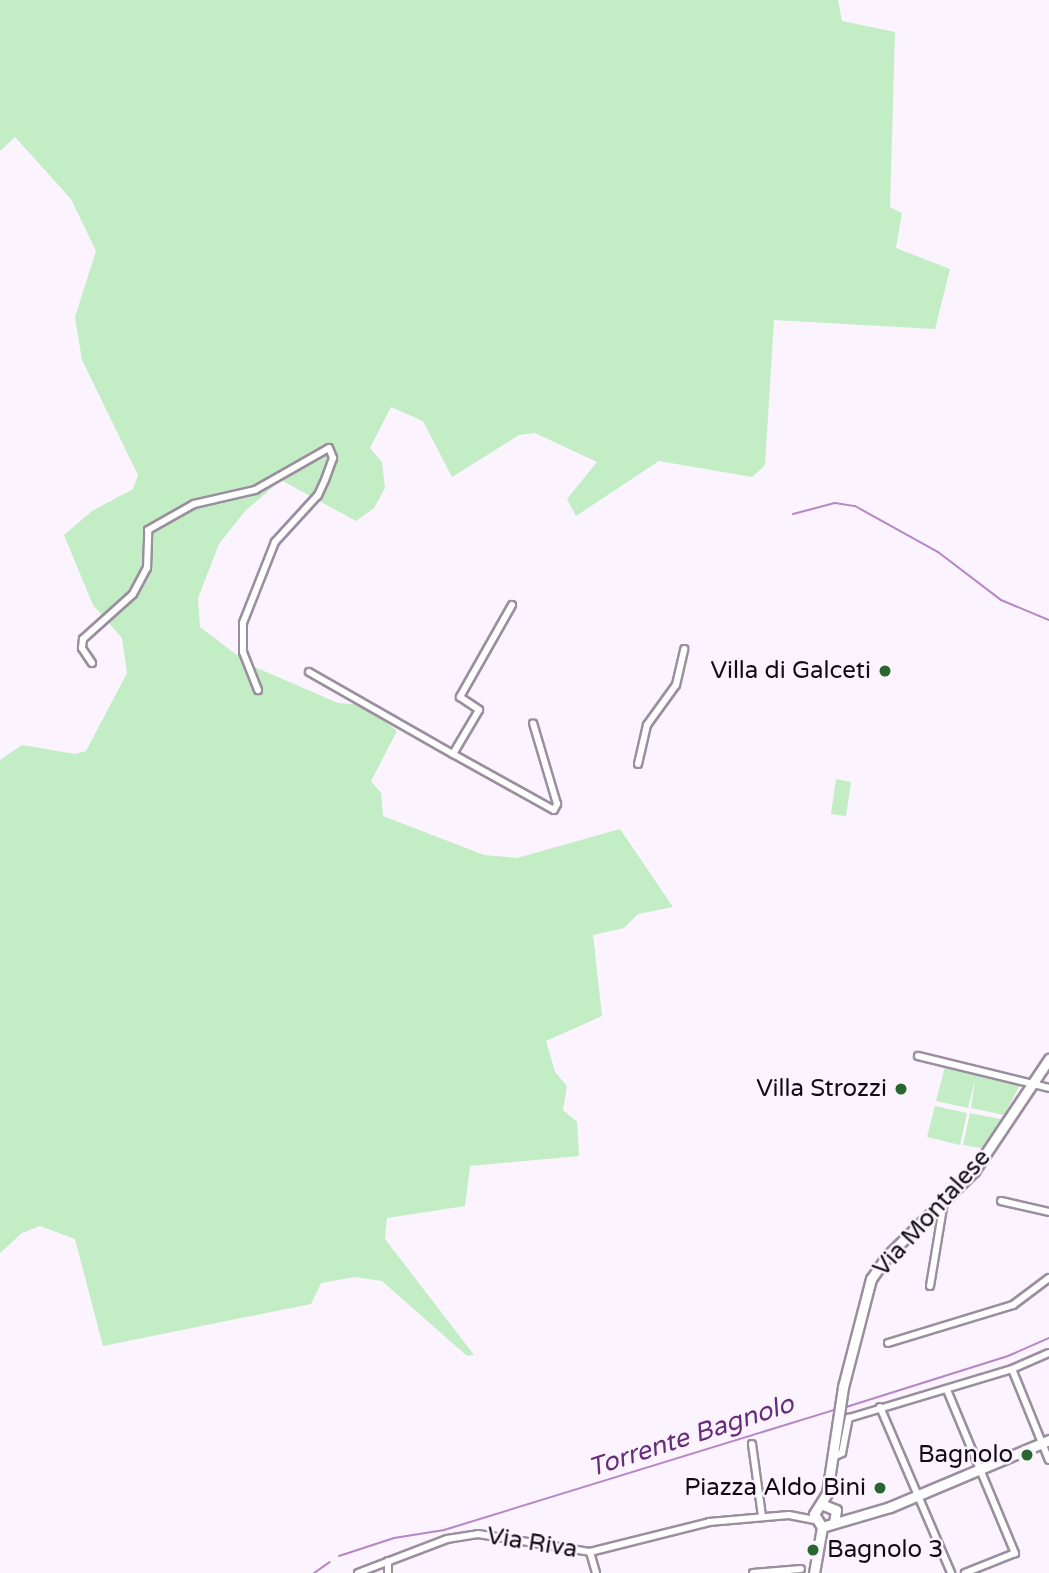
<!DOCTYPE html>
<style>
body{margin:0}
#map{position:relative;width:1049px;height:1573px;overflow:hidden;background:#fbf3fe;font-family:"Varela Round",sans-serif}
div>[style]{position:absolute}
.green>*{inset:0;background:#c3edc4}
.stream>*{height:2px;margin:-1px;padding:0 1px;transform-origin:1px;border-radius:1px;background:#b686c6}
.roads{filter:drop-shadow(2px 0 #9b8e9f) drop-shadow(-2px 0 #9b8e9f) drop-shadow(0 2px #9b8e9f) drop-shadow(0 -2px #9b8e9f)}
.street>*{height:6px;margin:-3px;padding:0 3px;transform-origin:3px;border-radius:3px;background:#fff}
.secondary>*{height:9px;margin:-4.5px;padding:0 4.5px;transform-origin:4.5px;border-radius:4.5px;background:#fff}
.dots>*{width:19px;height:19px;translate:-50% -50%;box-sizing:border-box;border:4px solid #fbf3fe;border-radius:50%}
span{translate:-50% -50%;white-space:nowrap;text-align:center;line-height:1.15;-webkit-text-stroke:5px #fbf3fe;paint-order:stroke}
.poi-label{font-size:24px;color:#100c12}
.right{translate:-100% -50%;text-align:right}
.left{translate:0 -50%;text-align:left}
.street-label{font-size:24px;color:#100c12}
.water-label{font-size:26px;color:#682d7a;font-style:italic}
</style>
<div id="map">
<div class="green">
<i style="clip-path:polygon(0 0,838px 0,842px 21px,895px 32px,890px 207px,902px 213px,896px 248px,950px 269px,935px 329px,774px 320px,765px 465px,752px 477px,659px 461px,576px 516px,567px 499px,597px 462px,535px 433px,519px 435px,452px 477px,423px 421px,391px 407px,370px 448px,382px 462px,385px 488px,374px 508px,356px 521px,281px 480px,245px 511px,219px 544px,198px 598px,200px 627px,250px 665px,338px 703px,363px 705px,397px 731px,371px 781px,381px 793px,383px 816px,484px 855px,517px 858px,620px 829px,673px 907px,638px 914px,624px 928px,593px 935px,602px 1016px,546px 1041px,555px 1072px,567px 1086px,563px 1110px,577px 1122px,579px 1156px,470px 1166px,465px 1206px,387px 1218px,385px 1239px,474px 1355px,467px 1356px,382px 1281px,355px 1277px,321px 1283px,311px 1304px,103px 1346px,75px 1239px,40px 1226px,22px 1233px,0 1253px,0 760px,22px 745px,75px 754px,86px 751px,127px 673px,122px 638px,93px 605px,64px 535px,92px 511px,133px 489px,138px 475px,82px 360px,75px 317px,96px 251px,71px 199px,15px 137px,0 151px)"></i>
<i style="clip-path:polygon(836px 779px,851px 782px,846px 816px,831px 814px)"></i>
<i style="clip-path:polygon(945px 1067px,976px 1074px,1020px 1085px,1004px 1115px,971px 1108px,975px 1079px,968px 1108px,936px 1101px)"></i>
<i style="clip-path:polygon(935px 1106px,967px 1113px,960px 1145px,927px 1137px)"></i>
<i style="clip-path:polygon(970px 1113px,1001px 1119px,981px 1148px,963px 1145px)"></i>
</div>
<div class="stream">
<i style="left:793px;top:514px;width:43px;rotate:-14.7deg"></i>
<i style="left:835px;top:503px;width:20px;rotate:9deg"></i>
<i style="left:855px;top:506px;width:95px;rotate:29deg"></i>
<i style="left:938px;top:552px;width:79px;rotate:37.3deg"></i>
<i style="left:1001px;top:600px;width:52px;rotate:22.6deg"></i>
<i style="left:843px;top:1408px;width:173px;rotate:-17.5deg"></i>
<i style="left:1008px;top:1356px;width:45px;rotate:-23.7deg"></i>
<i style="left:339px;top:1556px;width:58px;rotate:-18.1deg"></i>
<i style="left:394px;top:1538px;width:51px;rotate:-9.1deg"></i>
<i style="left:444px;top:1530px;width:411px;rotate:-17.1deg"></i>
<i style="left:314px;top:1573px;width:19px;rotate:-35deg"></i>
</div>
<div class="roads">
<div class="street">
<i style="left:512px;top:605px;width:106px;rotate:119.5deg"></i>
<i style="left:460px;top:697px;width:23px;rotate:34deg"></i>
<i style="left:479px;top:710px;width:51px;rotate:120.6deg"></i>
<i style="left:453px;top:754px;width:115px;rotate:29deg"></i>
<i style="left:554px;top:810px;width:7px;rotate:-63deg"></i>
<i style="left:557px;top:804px;width:84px;rotate:-106.5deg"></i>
<i style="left:92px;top:663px;width:18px;rotate:-124deg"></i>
<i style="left:82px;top:648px;width:9px;rotate:-84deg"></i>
<i style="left:83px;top:639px;width:67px;rotate:-42deg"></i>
<i style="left:133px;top:594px;width:30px;rotate:-62deg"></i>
<i style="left:147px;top:568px;width:38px;rotate:-88deg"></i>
<i style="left:148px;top:530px;width:53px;rotate:-29.5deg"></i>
<i style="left:194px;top:504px;width:63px;rotate:-12.9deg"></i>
<i style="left:255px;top:490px;width:85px;rotate:-29.6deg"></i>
<i style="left:329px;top:448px;width:11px;rotate:68deg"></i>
<i style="left:333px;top:458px;width:23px;rotate:110deg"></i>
<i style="left:325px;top:480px;width:17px;rotate:115deg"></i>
<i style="left:318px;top:495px;width:64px;rotate:132.5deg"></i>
<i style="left:275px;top:542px;width:87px;rotate:111.6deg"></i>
<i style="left:243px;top:623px;width:29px;rotate:90deg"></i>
<i style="left:243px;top:652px;width:41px;rotate:68.5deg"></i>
<i style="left:309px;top:672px;width:166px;rotate:29.7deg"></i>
<i style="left:638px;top:764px;width:40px;rotate:-77deg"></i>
<i style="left:647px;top:725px;width:49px;rotate:-54.1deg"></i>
<i style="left:676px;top:685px;width:37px;rotate:-77deg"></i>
<i style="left:918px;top:1056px;width:135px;rotate:13.7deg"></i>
<i style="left:1001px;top:1201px;width:49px;rotate:12.9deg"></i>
<i style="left:930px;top:1286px;width:86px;rotate:-80.6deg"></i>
<i style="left:888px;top:1343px;width:131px;rotate:-16.9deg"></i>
<i style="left:1013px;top:1305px;width:45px;rotate:-36.9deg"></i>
<i style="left:1012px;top:1369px;width:98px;rotate:67.9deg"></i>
<i style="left:947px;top:1390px;width:177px;rotate:67.4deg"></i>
<i style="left:1015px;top:1553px;width:54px;rotate:158.2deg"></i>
<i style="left:880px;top:1407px;width:181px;rotate:66.8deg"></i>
<i style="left:752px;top:1444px;width:73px;rotate:82.1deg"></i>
<i style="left:833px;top:1457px;width:10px;rotate:-24deg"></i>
<i style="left:842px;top:1453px;width:36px;rotate:-79deg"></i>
<i style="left:849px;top:1418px;width:170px;rotate:-16.7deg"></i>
<i style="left:1012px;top:1369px;width:40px;rotate:-23.4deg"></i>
<i style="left:590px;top:1552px;width:22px;rotate:74deg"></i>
<i style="left:388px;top:1561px;width:12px;rotate:90deg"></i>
<i style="left:358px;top:1573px;width:95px;rotate:-20.9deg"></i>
<i style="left:447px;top:1539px;width:31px;rotate:-9deg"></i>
<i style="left:478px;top:1534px;width:113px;rotate:9.1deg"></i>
<i style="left:590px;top:1552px;width:123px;rotate:-14.1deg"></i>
<i style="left:709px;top:1522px;width:80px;rotate:-5deg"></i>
<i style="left:789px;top:1515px;width:26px;rotate:11deg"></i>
<i style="left:753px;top:1573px;width:48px;rotate:-4.8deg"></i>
</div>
<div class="secondary">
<i style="left:821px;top:1504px;width:16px;rotate:22deg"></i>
<i style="left:836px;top:1510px;width:12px;rotate:99deg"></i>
<i style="left:822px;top:1527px;width:15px;rotate:-122deg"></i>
<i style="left:814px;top:1514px;width:25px;rotate:-58deg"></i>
<i style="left:827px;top:1493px;width:107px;rotate:-81.4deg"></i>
<i style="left:843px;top:1387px;width:112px;rotate:-75.5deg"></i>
<i style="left:871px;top:1279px;width:28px;rotate:-55deg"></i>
<i style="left:887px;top:1256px;width:122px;rotate:-44.3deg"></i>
<i style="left:974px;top:1171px;width:135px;rotate:-56.2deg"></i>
<i style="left:822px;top:1527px;width:71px;rotate:-16.4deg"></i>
<i style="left:890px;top:1507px;width:173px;rotate:-22.8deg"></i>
<i style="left:814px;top:1573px;width:47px;rotate:-80.1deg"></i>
</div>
</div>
<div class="dots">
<i style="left:885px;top:671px;background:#296730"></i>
<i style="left:901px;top:1089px;background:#296730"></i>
<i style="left:1027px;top:1455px;background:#296730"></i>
<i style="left:880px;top:1488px;background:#296730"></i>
<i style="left:813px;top:1550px;background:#296730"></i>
</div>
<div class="poi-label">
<span class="right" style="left:871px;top:671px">Villa di Galceti</span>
<span class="right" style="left:887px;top:1089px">Villa Strozzi</span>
<span class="right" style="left:1013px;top:1455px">Bagnolo</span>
<span class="right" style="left:866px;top:1488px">Piazza Aldo Bini</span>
<span class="left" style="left:827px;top:1550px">Bagnolo 3</span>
</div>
<div class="street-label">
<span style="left:932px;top:1213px;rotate:-48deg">Via Montalese</span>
<span style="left:532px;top:1543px;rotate:9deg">Via Riva</span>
</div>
<div class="water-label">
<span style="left:691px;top:1436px;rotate:-18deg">Torrente Bagnolo</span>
</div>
</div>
